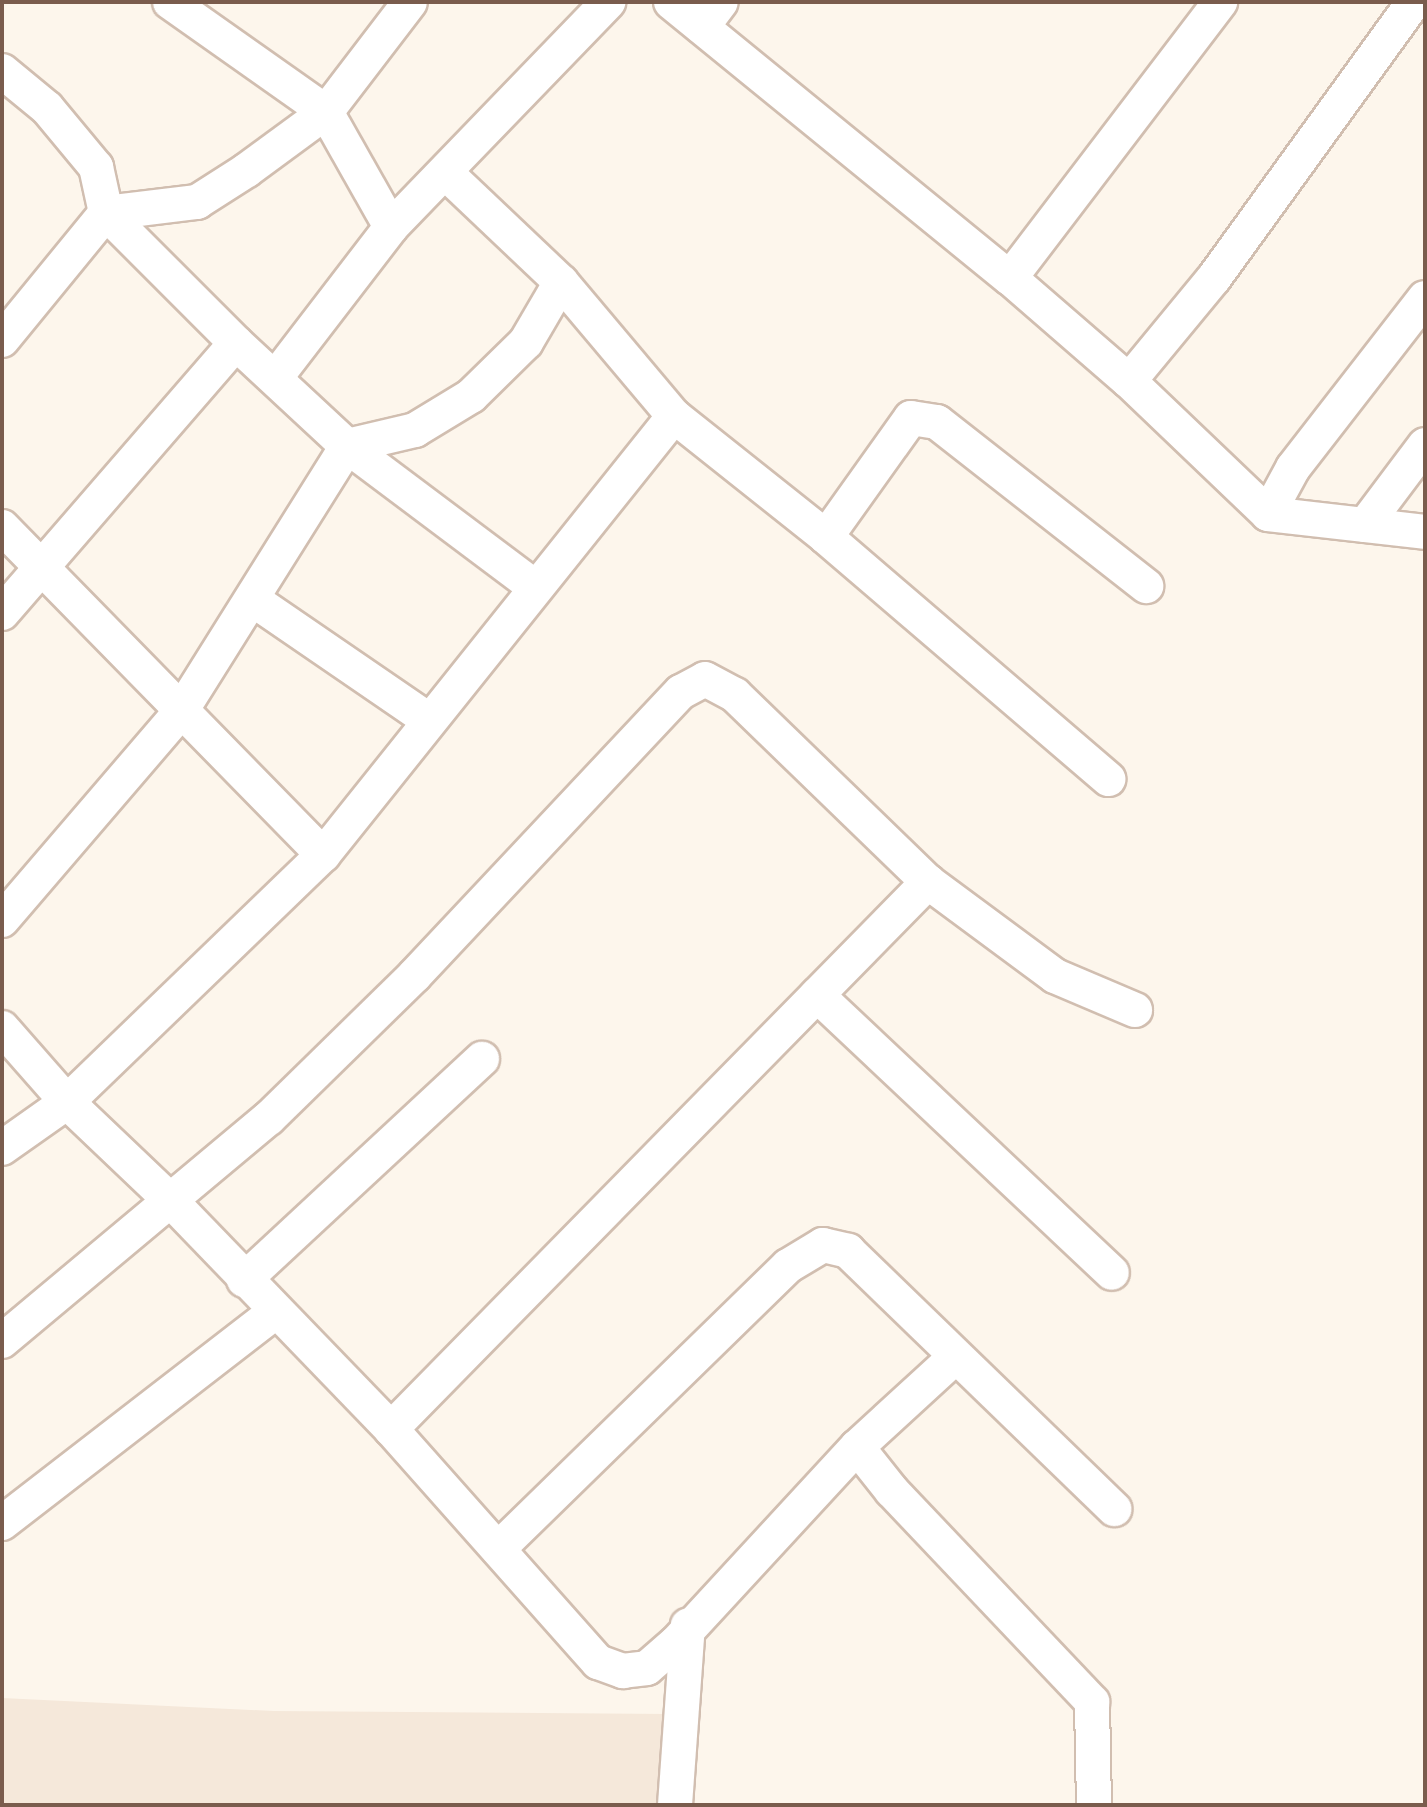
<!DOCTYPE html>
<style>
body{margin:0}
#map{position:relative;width:1427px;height:1807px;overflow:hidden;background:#fdf6ec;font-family:"Golos Text",sans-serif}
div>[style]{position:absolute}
.residential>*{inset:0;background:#f5e8da}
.roads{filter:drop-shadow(2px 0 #d1beb0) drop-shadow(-2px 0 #d1beb0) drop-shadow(0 2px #d1beb0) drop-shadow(0 -2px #d1beb0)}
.street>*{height:34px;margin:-17px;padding:0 17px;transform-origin:17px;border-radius:17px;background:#fff}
span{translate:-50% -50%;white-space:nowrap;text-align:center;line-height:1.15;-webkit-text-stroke:7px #fffaf3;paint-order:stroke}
.frame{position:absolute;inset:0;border:4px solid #7a5c4d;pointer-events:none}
</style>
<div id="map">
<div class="residential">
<i style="clip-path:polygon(2px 1698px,274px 1711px,669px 1714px,672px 1805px,2px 1805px)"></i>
</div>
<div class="roads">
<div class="street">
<i style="left:170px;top:2px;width:191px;rotate:35.2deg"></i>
<i style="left:326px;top:112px;width:132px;rotate:60.5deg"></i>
<i style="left:671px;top:2px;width:437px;rotate:39.2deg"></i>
<i style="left:1010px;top:278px;width:157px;rotate:40.9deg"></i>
<i style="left:1129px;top:381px;width:192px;rotate:43.7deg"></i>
<i style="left:1268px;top:514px;width:158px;rotate:6.5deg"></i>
<i style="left:702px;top:27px;width:31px;rotate:-53deg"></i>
<i style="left:2px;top:71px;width:58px;rotate:39.4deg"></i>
<i style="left:47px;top:108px;width:77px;rotate:50.3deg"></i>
<i style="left:96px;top:167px;width:47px;rotate:77.7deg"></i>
<i style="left:106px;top:213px;width:184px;rotate:45deg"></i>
<i style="left:236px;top:343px;width:151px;rotate:42.9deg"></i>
<i style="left:347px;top:446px;width:236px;rotate:36.9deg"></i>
<i style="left:445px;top:172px;width:160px;rotate:43.5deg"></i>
<i style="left:561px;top:282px;width:175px;rotate:49.9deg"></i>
<i style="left:1010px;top:278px;width:347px;rotate:-52.7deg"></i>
<i style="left:2px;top:340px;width:164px;rotate:-50.7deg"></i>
<i style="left:106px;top:213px;width:92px;rotate:-6.9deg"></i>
<i style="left:197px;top:202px;width:59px;rotate:-32.6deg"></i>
<i style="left:247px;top:170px;width:98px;rotate:-36.3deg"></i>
<i style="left:326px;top:112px;width:138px;rotate:-52.6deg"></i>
<i style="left:276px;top:377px;width:189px;rotate:-52.5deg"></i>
<i style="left:391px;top:227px;width:313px;rotate:-46deg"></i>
<i style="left:1129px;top:381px;width:134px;rotate:-50.5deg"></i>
<i style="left:1214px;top:278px;width:341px;rotate:-54.1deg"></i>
<i style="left:1268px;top:514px;width:52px;rotate:-61.5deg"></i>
<i style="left:1293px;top:468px;width:215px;rotate:-52.2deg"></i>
<i style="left:1365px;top:525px;width:100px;rotate:-53.1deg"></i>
<i style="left:2px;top:527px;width:459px;rotate:45.6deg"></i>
<i style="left:323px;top:855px;width:562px;rotate:-51.36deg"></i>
<i style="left:674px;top:416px;width:194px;rotate:38.5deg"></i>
<i style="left:826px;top:537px;width:146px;rotate:-54.5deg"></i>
<i style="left:911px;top:418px;width:26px;rotate:9deg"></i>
<i style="left:937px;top:422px;width:266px;rotate:38.1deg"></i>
<i style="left:826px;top:537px;width:372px;rotate:40.6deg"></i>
<i style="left:252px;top:599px;width:214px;rotate:34.4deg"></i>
<i style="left:2px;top:613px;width:357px;rotate:-49.1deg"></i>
<i style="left:2px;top:920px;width:275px;rotate:-49.4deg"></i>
<i style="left:181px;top:711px;width:313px;rotate:-57.9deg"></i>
<i style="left:347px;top:446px;width:70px;rotate:-13.2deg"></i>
<i style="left:415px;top:430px;width:66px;rotate:-31.3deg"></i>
<i style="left:471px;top:396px;width:77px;rotate:-44.5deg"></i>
<i style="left:526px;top:342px;width:69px;rotate:-59.7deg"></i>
<i style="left:817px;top:995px;width:405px;rotate:43.3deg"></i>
<i style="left:2px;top:1028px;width:98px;rotate:48.7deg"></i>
<i style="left:67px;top:1102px;width:145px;rotate:43.6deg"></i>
<i style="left:172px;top:1202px;width:315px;rotate:46deg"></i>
<i style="left:391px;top:1429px;width:312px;rotate:48.4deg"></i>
<i style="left:598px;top:1662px;width:27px;rotate:20deg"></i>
<i style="left:623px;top:1671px;width:24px;rotate:-7deg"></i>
<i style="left:647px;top:1668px;width:38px;rotate:-41deg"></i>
<i style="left:676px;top:1643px;width:267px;rotate:-47.3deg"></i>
<i style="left:857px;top:1447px;width:56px;rotate:51.5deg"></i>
<i style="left:892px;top:1491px;width:291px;rotate:46.5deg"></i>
<i style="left:1092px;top:1702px;width:103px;rotate:88.9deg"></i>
<i style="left:2px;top:1148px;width:80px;rotate:-35.3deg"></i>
<i style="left:67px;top:1102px;width:356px;rotate:-44deg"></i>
<i style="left:244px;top:1280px;width:325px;rotate:-42.9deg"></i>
<i style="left:2px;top:1341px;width:348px;rotate:-39.9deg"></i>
<i style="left:269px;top:1118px;width:203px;rotate:-44.4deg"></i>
<i style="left:414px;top:976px;width:390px;rotate:-46.8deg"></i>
<i style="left:681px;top:692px;width:27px;rotate:-28deg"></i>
<i style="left:705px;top:679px;width:34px;rotate:28deg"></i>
<i style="left:735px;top:695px;width:269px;rotate:44.1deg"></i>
<i style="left:928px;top:882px;width:158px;rotate:36.5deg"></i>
<i style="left:1055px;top:976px;width:87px;rotate:23deg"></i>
<i style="left:391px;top:1429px;width:767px;rotate:-45.53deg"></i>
<i style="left:857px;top:1447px;width:132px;rotate:-42.5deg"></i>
<i style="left:2px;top:1523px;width:345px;rotate:-37.7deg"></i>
<i style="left:498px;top:1549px;width:405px;rotate:-44.3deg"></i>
<i style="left:788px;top:1266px;width:41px;rotate:-31deg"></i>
<i style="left:823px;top:1245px;width:26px;rotate:13deg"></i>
<i style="left:848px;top:1251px;width:371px;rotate:44.1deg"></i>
<i style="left:675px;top:1805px;width:180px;rotate:-85.9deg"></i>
</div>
</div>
<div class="frame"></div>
</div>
